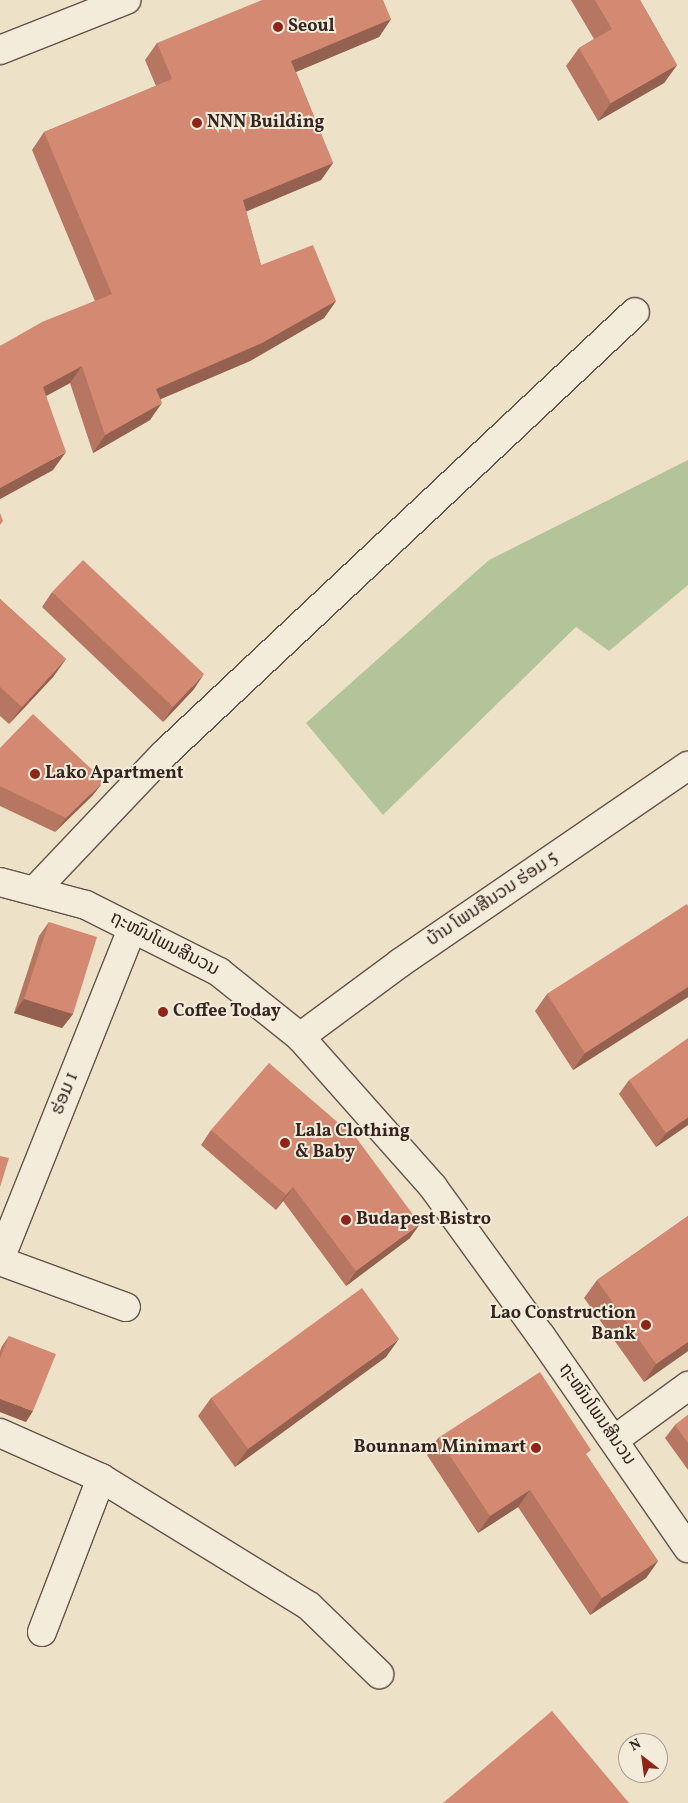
<!DOCTYPE html>
<meta charset="utf-8">
<style>
body{margin:0}
#map{position:relative;width:688px;height:1803px;overflow:hidden;background:#ede1c7;font-family:Vollkorn,"Noto Sans Lao",serif}
div>[style]{position:absolute}
.green>*{inset:0;background:#b3c49a}
.roads{filter:drop-shadow(1px 0 #645449) drop-shadow(-1px 0 #645449) drop-shadow(0 1px #645449) drop-shadow(0 -1px #645449)}
.street>*{height:28px;margin:-14px;padding:0 14px;transform-origin:14px;border-radius:14px;background:#f3ecdb}
.secondary>*{height:28px;margin:-14px;padding:0 14px;transform-origin:14px;border-radius:14px;background:#f3ecdb}
.wall>*{inset:0;background:#b67662}
.shaded-wall>*{inset:0;background:#946050}
.building>*{inset:0;background:#d48972}
.dots>*{width:14px;height:14px;translate:-50% -50%;box-sizing:border-box;border:2px solid #f3ecdb;border-radius:50%}
span{translate:-50% -50%;white-space:nowrap;text-align:center;line-height:1.15;-webkit-text-stroke:4px #f3ecdb;paint-order:stroke}
.poi-label{font-size:18px;color:#36251f;font-weight:700}
.left{translate:0 -50%;text-align:left}
.right{translate:-100% -50%;text-align:right}
.street-label{font-size:18px;color:#36251f}
.north{position:absolute;left:618px;top:1733px;width:50px;height:50px;box-sizing:border-box;background:#f3ecdb;border:1px solid #a79c90;border-radius:50%;rotate:330deg;font-size:14px;font-weight:700;line-height:20px;text-align:center;color:#36251f}
.north::after{content:'';display:block;margin:auto;width:18px;height:22px;background:#8f2418;clip-path:polygon(50% 0,100% 100%,50% 72%,0 100%)}
</style>
<div id="map">
<div class="green">
<i style="clip-path:polygon(688px 460px,688px 585px,609px 651px,576px 627px,383px 815px,306px 723px,489px 560px)"></i>
</div>
<div class="roads">
<div class="street">
<i style="left:35px;top:890px;width:186px;rotate:-46.5deg"></i>
<i style="left:163px;top:755px;width:647px;rotate:-43.18deg"></i>
<i style="left:300px;top:1037px;width:124px;rotate:-36.5deg"></i>
<i style="left:400px;top:963px;width:349px;rotate:-34.4deg"></i>
<i style="left:0;top:1259px;width:355px;rotate:-68.2deg"></i>
<i style="left:0;top:1261px;width:134px;rotate:20.1deg"></i>
<i style="left:0;top:1433px;width:111px;rotate:24deg"></i>
<i style="left:101px;top:1478px;width:244px;rotate:31.6deg"></i>
<i style="left:309px;top:1606px;width:98px;rotate:44.2deg"></i>
<i style="left:614px;top:1440px;width:92px;rotate:-36.1deg"></i>
<i style="left:42px;top:1632px;width:165px;rotate:-69deg"></i>
</div>
<div class="secondary">
<i style="left:0;top:50px;width:136px;rotate:-21.6deg"></i>
<i style="left:0;top:882px;width:89px;rotate:15deg"></i>
<i style="left:86px;top:905px;width:149px;rotate:26.7deg"></i>
<i style="left:219px;top:972px;width:104px;rotate:38.7deg"></i>
<i style="left:300px;top:1037px;width:200px;rotate:48.4deg"></i>
<i style="left:433px;top:1187px;width:184px;rotate:54.1deg"></i>
<i style="left:541px;top:1336px;width:258px;rotate:55.3deg"></i>
</div>
</div>
<div class="wall">
<i style="clip-path:polygon(571px 0,640px 0,677px 65px,664px 83px,598px 121px,566px 66px,579px 48px,594px 39px)"></i>
<i style="clip-path:polygon(391px 19px,379px 37px,296px 72px,333px 163px,321px 180px,246px 211px,261px 265px,336px 301px,324px 318px,250px 361px,161px 399px,150px 420px,93px 453px,70px 383px,46px 396px,53px 470px,0 499px,0 346px,95px 301px,32px 150px,44px 132px,156px 86px,145px 60px,157px 43px)"></i>
<i style="clip-path:polygon(52px 592px,194px 689px,163px 722px,42px 607px)"></i>
<i style="clip-path:polygon(0 599px,66px 659px,53px 677px,9px 724px,0 716px)"></i>
<i style="clip-path:polygon(0 748px,93px 795px,55px 832px,0 806px)"></i>
<i style="clip-path:polygon(688px 906px,688px 997px,573px 1070px,535px 1011px,547px 994px)"></i>
<i style="clip-path:polygon(49px 922px,73px 1014px,62px 1028px,14px 1013px,39px 936px)"></i>
<i style="clip-path:polygon(629px 1080px,688px 1125px,656px 1147px,619px 1094px)"></i>
<i style="clip-path:polygon(211px 1130px,410px 1238px,346px 1286px,283px 1201px,276px 1210px,201px 1145px)"></i>
<i style="clip-path:polygon(688px 1216px,688px 1351px,644px 1382px,584px 1298px,597px 1280px)"></i>
<i style="clip-path:polygon(9px 1336px,26px 1422px,0 1412px,0 1351px,2px 1346px)"></i>
<i style="clip-path:polygon(386px 1357px,235px 1467px,198px 1416px,211px 1398px)"></i>
<i style="clip-path:polygon(688px 1415px,688px 1470px,665px 1438px,675px 1425px)"></i>
<i style="clip-path:polygon(438px 1438px,587px 1456px,658px 1561px,646px 1578px,590px 1615px,518px 1507px,478px 1533px,427px 1455px)"></i>
</div>
<div class="shaded-wall">
<i style="clip-path:polygon(391px 19px,379px 37px,279px 79px,291px 61px)"></i>
<i style="clip-path:polygon(677px 65px,664px 83px,598px 121px,611px 103px)"></i>
<i style="clip-path:polygon(333px 163px,321px 180px,231px 218px,243px 200px)"></i>
<i style="clip-path:polygon(336px 301px,324px 318px,250px 361px,144px 406px,156px 389px)"></i>
<i style="clip-path:polygon(82px 366px,70px 383px,31px 404px,43px 387px)"></i>
<i style="clip-path:polygon(162px 403px,150px 420px,93px 453px,105px 435px)"></i>
<i style="clip-path:polygon(66px 452px,53px 470px,0 499px,0 488px)"></i>
<i style="clip-path:polygon(66px 659px,53px 677px,9px 724px,22px 707px)"></i>
<i style="clip-path:polygon(204px 674px,194px 689px,163px 722px,173px 707px)"></i>
<i style="clip-path:polygon(104px 781px,93px 795px,55px 832px,66px 818px)"></i>
<i style="clip-path:polygon(688px 987px,688px 997px,573px 1070px,585px 1053px)"></i>
<i style="clip-path:polygon(24px 999px,73px 1014px,62px 1028px,14px 1013px)"></i>
<i style="clip-path:polygon(688px 1117px,688px 1125px,656px 1147px,666px 1133px)"></i>
<i style="clip-path:polygon(293px 1187px,283px 1201px,276px 1210px,286px 1195px)"></i>
<i style="clip-path:polygon(420px 1224px,410px 1238px,346px 1286px,356px 1271px)"></i>
<i style="clip-path:polygon(399px 1339px,386px 1357px,235px 1467px,248px 1449px)"></i>
<i style="clip-path:polygon(688px 1342px,688px 1351px,644px 1382px,656px 1364px)"></i>
<i style="clip-path:polygon(0 1399px,33px 1411px,26px 1422px,0 1412px)"></i>
<i style="clip-path:polygon(530px 1490px,518px 1507px,478px 1533px,490px 1516px)"></i>
<i style="clip-path:polygon(658px 1561px,646px 1578px,590px 1615px,602px 1598px)"></i>
</div>
<div class="building">
<i style="clip-path:polygon(262px 0,383px 0,391px 19px,291px 61px,333px 163px,243px 200px,261px 265px,313px 245px,336px 301px,262px 343px,156px 389px,162px 403px,105px 435px,82px 366px,43px 387px,66px 452px,0 488px,0 346px,42px 322px,112px 294px,44px 132px,172px 79px,157px 43px)"></i>
<i style="clip-path:polygon(595px 0,640px 0,677px 65px,611px 103px,579px 48px,612px 29px)"></i>
<i style="clip-path:polygon(0 513px,3px 521px,0 525px)"></i>
<i style="clip-path:polygon(83px 560px,204px 674px,173px 707px,52px 592px)"></i>
<i style="clip-path:polygon(0 599px,66px 659px,22px 707px,0 687px)"></i>
<i style="clip-path:polygon(33px 714px,104px 781px,66px 818px,0 786px,0 748px)"></i>
<i style="clip-path:polygon(687px 904px,688px 906px,688px 987px,585px 1053px,547px 994px)"></i>
<i style="clip-path:polygon(49px 922px,97px 937px,73px 1014px,24px 999px)"></i>
<i style="clip-path:polygon(688px 1038px,688px 1117px,666px 1133px,629px 1080px)"></i>
<i style="clip-path:polygon(269px 1063px,357px 1139px,420px 1224px,356px 1271px,293px 1187px,286px 1195px,211px 1130px)"></i>
<i style="clip-path:polygon(0 1156px,9px 1158px,0 1187px)"></i>
<i style="clip-path:polygon(688px 1216px,688px 1342px,656px 1364px,597px 1280px)"></i>
<i style="clip-path:polygon(362px 1288px,399px 1339px,248px 1449px,211px 1398px)"></i>
<i style="clip-path:polygon(9px 1336px,56px 1354px,33px 1411px,0 1399px,0 1358px)"></i>
<i style="clip-path:polygon(540px 1372px,591px 1450px,586px 1454px,658px 1561px,602px 1598px,530px 1490px,490px 1516px,438px 1438px)"></i>
<i style="clip-path:polygon(688px 1415px,688px 1443px,675px 1425px)"></i>
<i style="clip-path:polygon(552px 1711px,629px 1803px,443px 1803px)"></i>
</div>
<div class="dots">
<i style="left:278px;top:27px;background:#8f2418"></i>
<i style="left:197px;top:123px;background:#8f2418"></i>
<i style="left:35px;top:774px;background:#8f2418"></i>
<i style="left:163px;top:1012px;background:#8f2418"></i>
<i style="left:285px;top:1143px;background:#8f2418"></i>
<i style="left:346px;top:1220px;background:#8f2418"></i>
<i style="left:646px;top:1325px;background:#8f2418"></i>
<i style="left:536px;top:1448px;background:#8f2418"></i>
</div>
<div class="poi-label">
<span class="left" style="left:288px;top:27px">Seoul</span>
<span class="left" style="left:207px;top:123px">NNN Building</span>
<span class="left" style="left:45px;top:774px">Lako Apartment</span>
<span class="left" style="left:173px;top:1012px">Coffee Today</span>
<span class="left" style="left:295px;top:1143px">Lala Clothing<br>&amp; Baby</span>
<span class="left" style="left:356px;top:1220px">Budapest Bistro</span>
<span class="right" style="left:636px;top:1325px">Lao Construction<br>Bank</span>
<span class="right" style="left:526px;top:1448px">Bounnam Minimart</span>
</div>
<div class="street-label">
<span style="left:493px;top:900px;rotate:-34deg">ບ້ານ ໂພນສີນວນ ຮ່ອມ 5</span>
<span style="left:164px;top:945px;rotate:27deg">ຖະໜົນໂພນສີນວນ</span>
<span style="left:66px;top:1094px;rotate:-68deg">ຮ່ອມ 1</span>
<span style="left:596px;top:1415px;rotate:55deg">ຖະໜົນໂພນສີນວນ</span>
</div>
<div class="north">N</div>
</div>
